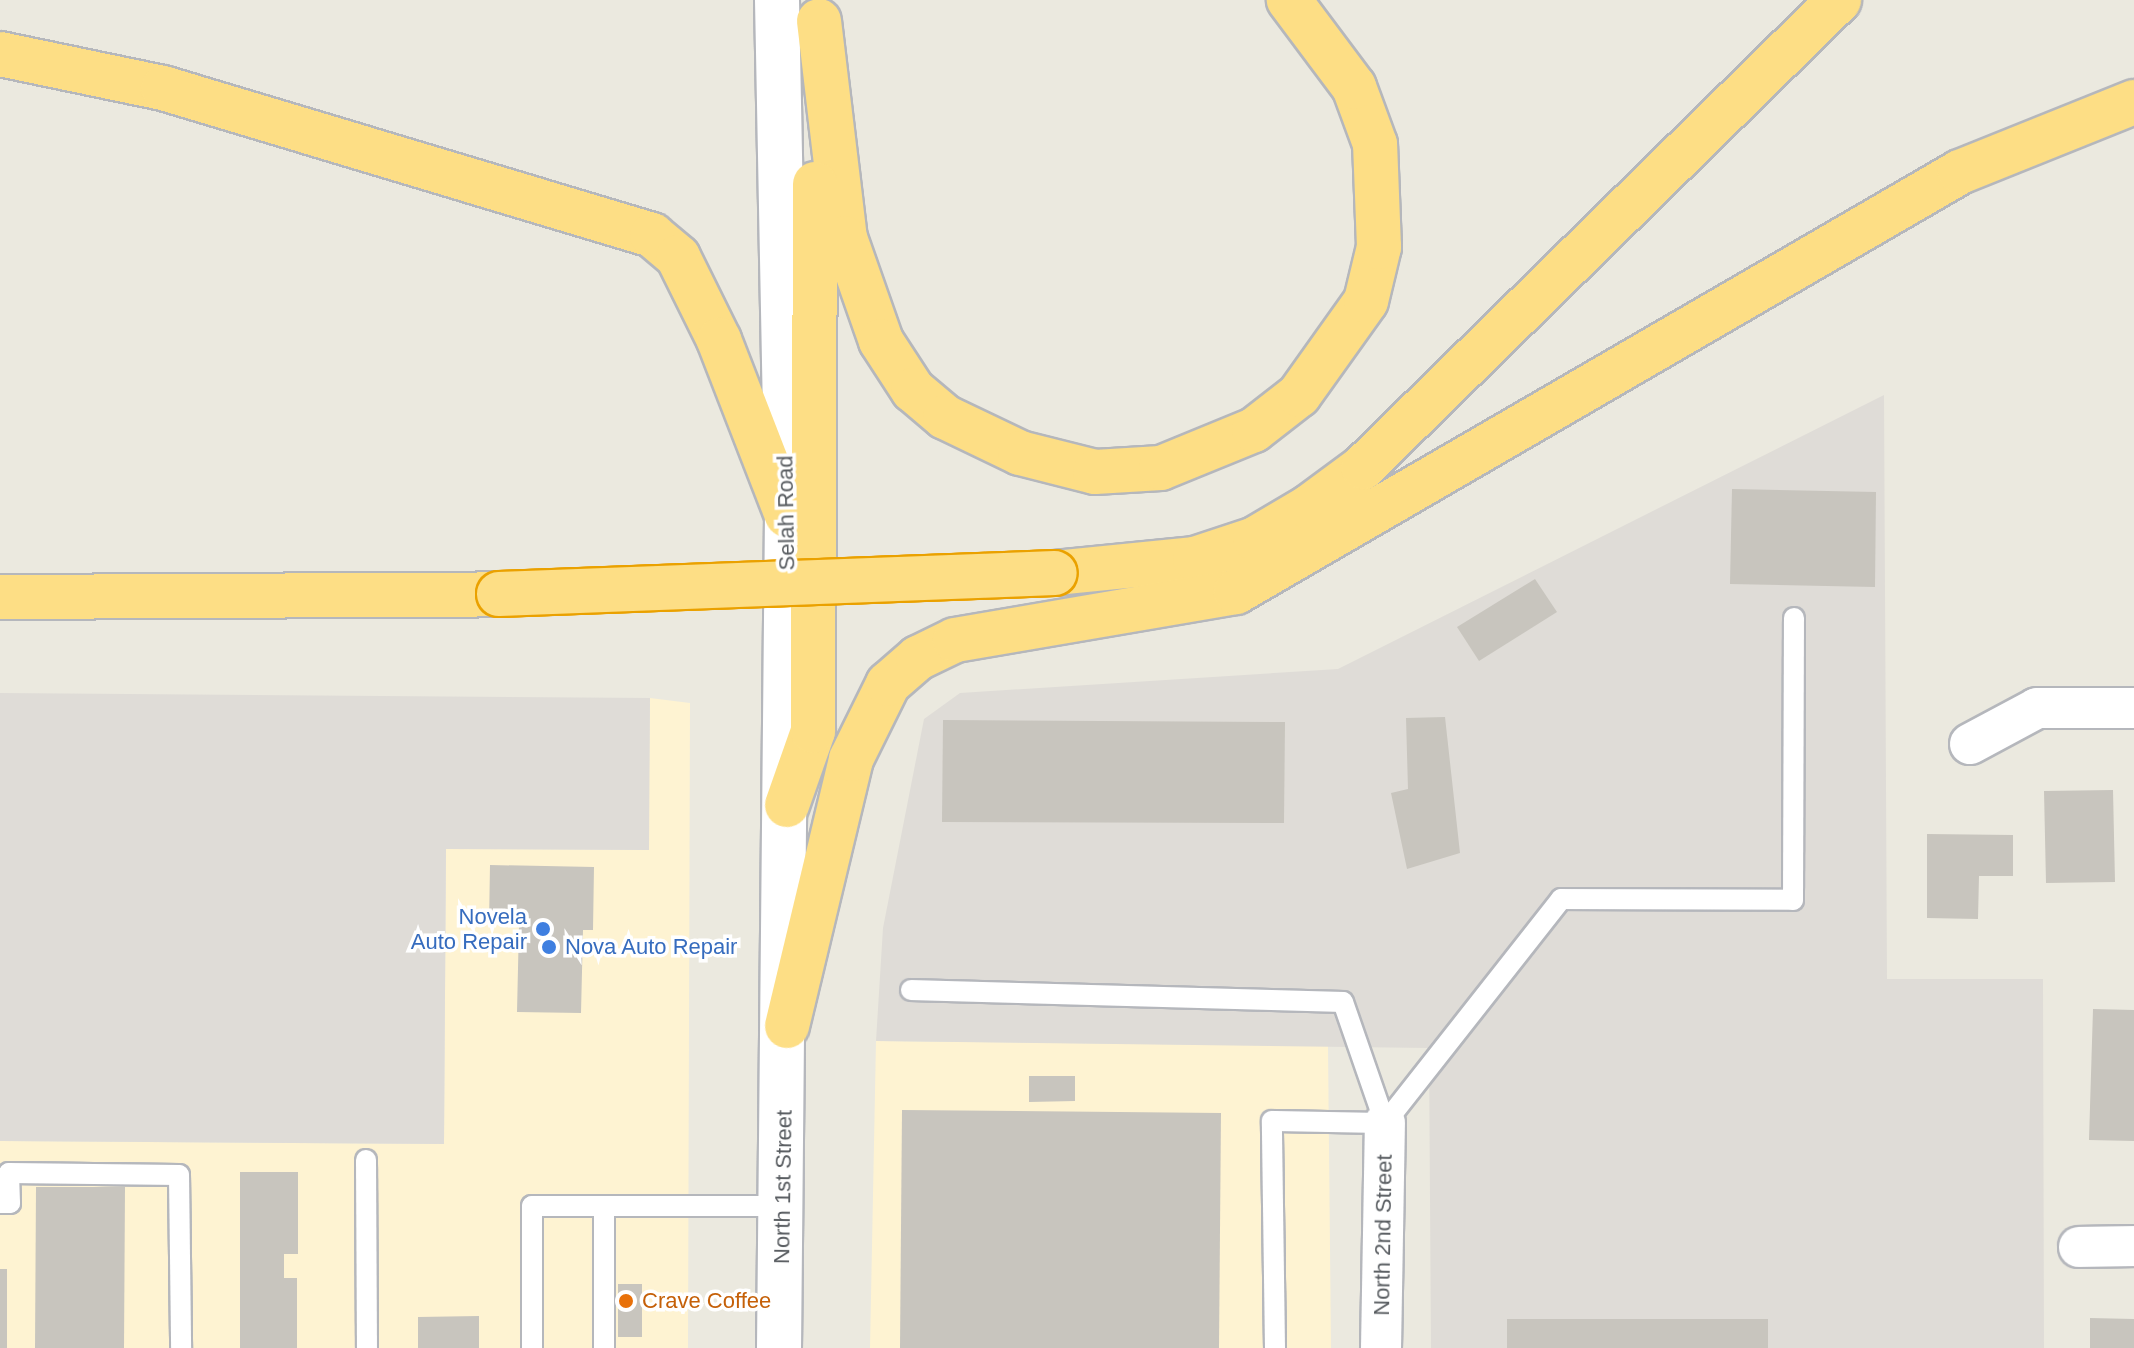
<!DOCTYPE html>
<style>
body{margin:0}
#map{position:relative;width:2134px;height:1348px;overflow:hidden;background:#ebe9df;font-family:Helvetica,sans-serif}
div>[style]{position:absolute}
.commercial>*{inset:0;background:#fef3d2}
.industrial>*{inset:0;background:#dfdcd7}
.building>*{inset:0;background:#c8c5be}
.roads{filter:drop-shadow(2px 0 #b5b7bc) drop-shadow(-2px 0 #b5b7bc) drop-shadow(0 2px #b5b7bc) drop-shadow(0 -2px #b5b7bc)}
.lane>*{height:20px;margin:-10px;padding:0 10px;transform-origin:10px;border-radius:10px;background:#fff}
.street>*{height:40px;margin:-20px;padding:0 20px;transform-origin:20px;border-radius:20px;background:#fff}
.secondary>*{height:44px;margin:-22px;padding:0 22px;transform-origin:22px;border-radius:22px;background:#fff}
.highway>*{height:44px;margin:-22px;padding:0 22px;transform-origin:22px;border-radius:22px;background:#fdde85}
.bridges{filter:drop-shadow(2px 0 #eaa100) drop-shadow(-2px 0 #eaa100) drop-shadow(0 2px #eaa100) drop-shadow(0 -2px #eaa100)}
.highway-bridge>*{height:44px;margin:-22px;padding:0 22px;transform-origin:22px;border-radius:22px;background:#fdde85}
.dots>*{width:22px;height:22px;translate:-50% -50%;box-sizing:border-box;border:4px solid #fff;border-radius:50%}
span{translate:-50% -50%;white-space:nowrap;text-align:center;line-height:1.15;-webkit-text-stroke:7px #fff;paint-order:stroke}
.street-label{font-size:22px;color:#585c60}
.shop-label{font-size:22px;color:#366cbe}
.right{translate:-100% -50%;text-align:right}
.left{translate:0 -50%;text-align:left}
.food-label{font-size:22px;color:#c56008}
</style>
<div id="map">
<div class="commercial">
<i style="clip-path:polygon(650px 698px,690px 703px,688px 1348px,0 1348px,0 1141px,444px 1144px,446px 849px,648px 850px)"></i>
<i style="clip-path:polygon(876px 1041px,1328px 1046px,1331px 1348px,870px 1348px)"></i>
</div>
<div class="industrial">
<i style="clip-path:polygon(1884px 395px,1887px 979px,2043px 979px,2044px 1348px,1431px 1348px,1429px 1048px,876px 1041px,883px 928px,924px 719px,960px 693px,1338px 669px)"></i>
<i style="clip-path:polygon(0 693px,650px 698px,649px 850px,446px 849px,444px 1144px,0 1141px)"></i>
</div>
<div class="building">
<i style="clip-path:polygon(1732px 489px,1876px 492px,1875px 587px,1730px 584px)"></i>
<i style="clip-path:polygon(1535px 579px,1557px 612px,1479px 661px,1457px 627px)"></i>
<i style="clip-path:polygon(1445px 717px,1460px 853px,1407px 869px,1391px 793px,1408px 789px,1406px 718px)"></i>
<i style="clip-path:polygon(943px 720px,1285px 722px,1284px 823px,942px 822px)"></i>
<i style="clip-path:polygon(2113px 790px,2115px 882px,2046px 883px,2044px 791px)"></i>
<i style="clip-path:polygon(1927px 834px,2013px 835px,2013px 876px,1979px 876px,1978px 919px,1927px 918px)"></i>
<i style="clip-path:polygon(490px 865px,594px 867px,593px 930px,583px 930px,581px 1013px,517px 1012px,519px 924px,489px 924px)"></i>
<i style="clip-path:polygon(2093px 1009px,2134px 1010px,2134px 1141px,2089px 1140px)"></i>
<i style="clip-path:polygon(1029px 1076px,1075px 1076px,1075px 1101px,1029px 1102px)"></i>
<i style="clip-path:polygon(902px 1110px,1221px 1113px,1219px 1348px,900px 1348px)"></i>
<i style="clip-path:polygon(240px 1172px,298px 1172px,298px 1254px,284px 1254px,284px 1278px,297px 1278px,297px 1348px,240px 1348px)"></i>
<i style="clip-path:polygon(36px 1187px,125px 1187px,124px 1348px,35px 1348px)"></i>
<i style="clip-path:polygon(0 1269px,7px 1269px,7px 1348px,0 1348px)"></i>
<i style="clip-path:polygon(618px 1284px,642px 1284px,642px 1337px,618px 1337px)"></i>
<i style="clip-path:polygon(479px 1316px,479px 1348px,418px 1348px,418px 1317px)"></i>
<i style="clip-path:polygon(2090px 1318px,2134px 1319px,2134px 1348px,2090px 1348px)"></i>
<i style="clip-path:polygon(1507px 1319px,1768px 1319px,1768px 1348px,1507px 1348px)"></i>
</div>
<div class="roads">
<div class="lane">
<i style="left:911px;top:990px;width:432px;rotate:1.6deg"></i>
<i style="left:1343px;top:1002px;width:128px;rotate:70.9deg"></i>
<i style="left:1385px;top:1123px;width:285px;rotate:-51.8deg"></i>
<i style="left:1561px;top:899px;width:232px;rotate:0.2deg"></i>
<i style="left:1793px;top:900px;width:282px;rotate:-89.8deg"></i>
<i style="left:366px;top:1160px;width:188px;rotate:89.7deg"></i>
<i style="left:0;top:1203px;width:10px"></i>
<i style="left:10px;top:1203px;width:30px;rotate:-92deg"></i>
<i style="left:9px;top:1173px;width:170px;rotate:0.7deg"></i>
<i style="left:179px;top:1175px;width:173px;rotate:89.3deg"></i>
<i style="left:604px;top:1206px;width:142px;rotate:90deg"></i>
<i style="left:532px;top:1348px;width:142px;rotate:-90deg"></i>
<i style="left:532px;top:1206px;width:251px"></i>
<i style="left:1275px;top:1348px;width:227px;rotate:-90.8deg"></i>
<i style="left:1272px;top:1121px;width:113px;rotate:1deg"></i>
</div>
<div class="street">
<i style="left:1970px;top:744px;width:76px;rotate:-28.2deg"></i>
<i style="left:2037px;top:708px;width:97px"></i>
<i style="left:2079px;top:1247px;width:55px;rotate:-1deg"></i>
<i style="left:1381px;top:1348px;width:225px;rotate:-89deg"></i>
</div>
<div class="secondary">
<i style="left:777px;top:0;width:515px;rotate:88.89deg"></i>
<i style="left:787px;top:515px;width:833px;rotate:90.55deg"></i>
</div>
<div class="highway">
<i style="left:819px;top:21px;width:219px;rotate:83.2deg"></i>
<i style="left:845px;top:238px;width:109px;rotate:70.7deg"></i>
<i style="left:881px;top:341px;width:59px;rotate:56.9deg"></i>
<i style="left:913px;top:390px;width:42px;rotate:40.2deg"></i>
<i style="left:945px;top:417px;width:83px;rotate:25.6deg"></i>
<i style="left:1020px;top:453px;width:77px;rotate:14.2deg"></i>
<i style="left:1095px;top:472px;width:66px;rotate:-3.5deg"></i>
<i style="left:1161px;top:468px;width:100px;rotate:-22.2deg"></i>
<i style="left:1254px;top:430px;width:57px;rotate:-37.9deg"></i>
<i style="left:1299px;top:395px;width:115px;rotate:-54.5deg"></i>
<i style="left:1366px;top:301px;width:56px;rotate:-76.5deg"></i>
<i style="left:1379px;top:247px;width:103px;rotate:-92.2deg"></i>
<i style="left:1375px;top:144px;width:61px;rotate:-110.2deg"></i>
<i style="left:1354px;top:87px;width:109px;rotate:-126.8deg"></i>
<i style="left:0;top:54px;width:167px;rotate:11.8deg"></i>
<i style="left:163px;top:88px;width:511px;rotate:16.73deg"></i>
<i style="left:652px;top:235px;width:34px;rotate:40deg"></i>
<i style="left:678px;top:257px;width:93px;rotate:63.7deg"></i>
<i style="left:719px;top:340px;width:188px;rotate:68.8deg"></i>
<i style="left:1055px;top:573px;width:141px;rotate:-5.7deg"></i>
<i style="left:1195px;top:559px;width:63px;rotate:-18.4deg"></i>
<i style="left:1255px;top:539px;width:63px;rotate:-30.7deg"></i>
<i style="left:1309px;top:507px;width:67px;rotate:-36.5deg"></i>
<i style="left:1363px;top:467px;width:667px;rotate:-44.45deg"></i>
<i style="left:0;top:597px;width:499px;rotate:-0.3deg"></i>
<i style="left:787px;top:805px;width:78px;rotate:-70.6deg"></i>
<i style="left:813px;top:731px;width:547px;rotate:-89.79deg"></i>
<i style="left:787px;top:1026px;width:275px;rotate:-76.5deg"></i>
<i style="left:851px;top:759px;width:84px;rotate:-63.7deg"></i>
<i style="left:888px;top:684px;width:40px;rotate:-41deg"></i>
<i style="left:918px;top:658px;width:41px;rotate:-25.9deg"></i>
<i style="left:955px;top:640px;width:285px;rotate:-9.7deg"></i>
<i style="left:1236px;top:592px;width:837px;rotate:-30.12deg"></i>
<i style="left:1960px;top:172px;width:188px;rotate:-21.9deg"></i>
</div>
</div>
<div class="bridges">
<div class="highway-bridge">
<i style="left:499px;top:594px;width:556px;rotate:-2.16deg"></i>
</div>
</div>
<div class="dots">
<i style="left:543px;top:929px;background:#3f7fe0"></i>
<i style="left:549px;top:947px;background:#3f7fe0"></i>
<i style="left:626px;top:1301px;background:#e8710a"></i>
</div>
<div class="street-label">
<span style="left:786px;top:513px;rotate:-91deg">Selah Road</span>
<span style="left:783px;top:1187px;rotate:-89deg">North 1st Street</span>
<span style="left:1383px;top:1235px;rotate:-89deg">North 2nd Street</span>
</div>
<div class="shop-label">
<span class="right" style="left:527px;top:929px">Novela<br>Auto Repair</span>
<span class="left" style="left:565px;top:947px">Nova Auto Repair</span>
</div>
<div class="food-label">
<span class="left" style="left:642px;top:1301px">Crave Coffee</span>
</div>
</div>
